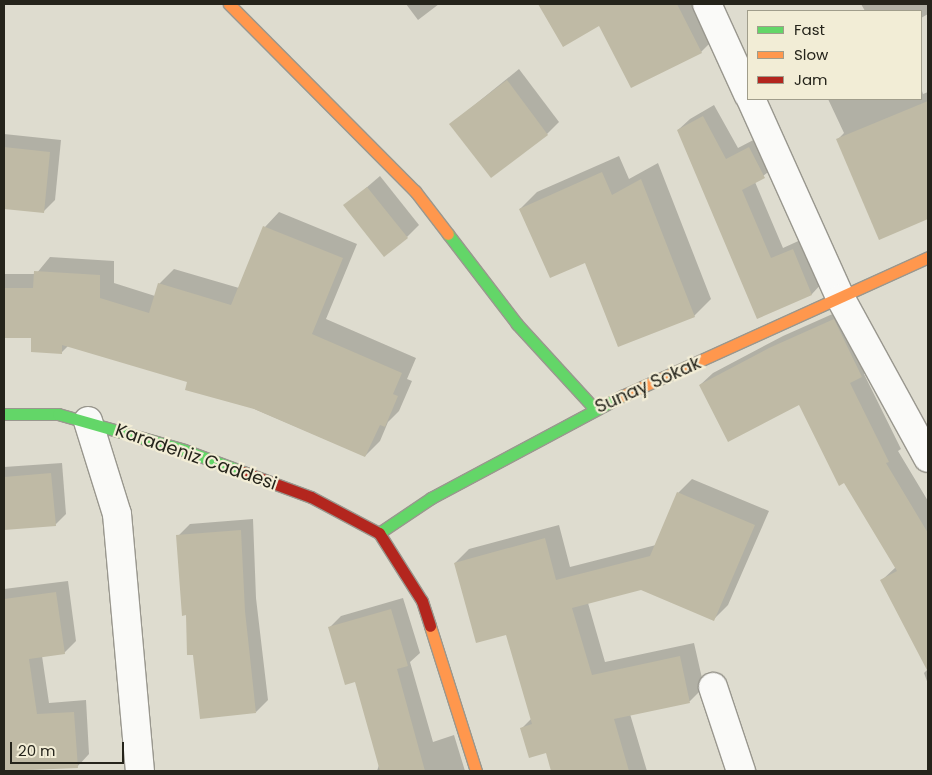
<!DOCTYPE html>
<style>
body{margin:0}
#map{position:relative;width:932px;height:775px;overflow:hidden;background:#dedccf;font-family:Poppins,sans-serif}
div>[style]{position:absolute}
.shadow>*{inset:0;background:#0003}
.building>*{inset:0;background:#bfbaa5}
.roads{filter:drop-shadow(1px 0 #99978e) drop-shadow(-1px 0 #99978e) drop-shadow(0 1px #99978e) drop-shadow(0 -1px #99978e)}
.street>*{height:28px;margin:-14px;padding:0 14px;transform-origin:14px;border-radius:14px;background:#fafaf8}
.fast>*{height:11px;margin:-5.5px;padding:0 5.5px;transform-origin:5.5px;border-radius:5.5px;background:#63d668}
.slow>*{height:11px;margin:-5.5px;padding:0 5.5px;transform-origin:5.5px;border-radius:5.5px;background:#ff974d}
.jam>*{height:11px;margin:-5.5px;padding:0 5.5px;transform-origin:5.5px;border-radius:5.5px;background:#b3261e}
span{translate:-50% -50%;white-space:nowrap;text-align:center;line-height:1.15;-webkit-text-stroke:4.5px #f2edd6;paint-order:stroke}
.street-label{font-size:18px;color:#25241b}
.frame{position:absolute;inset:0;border:5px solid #25241b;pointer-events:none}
.legend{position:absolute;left:747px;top:10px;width:175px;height:90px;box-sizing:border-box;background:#f2edd6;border:1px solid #a09d8b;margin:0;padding:6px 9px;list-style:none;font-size:15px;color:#25241b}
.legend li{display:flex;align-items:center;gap:10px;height:25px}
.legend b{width:25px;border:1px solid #a09d8b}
.scale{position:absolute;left:10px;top:742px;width:114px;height:22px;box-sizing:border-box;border:2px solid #25241b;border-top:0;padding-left:6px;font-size:15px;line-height:18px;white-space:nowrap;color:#25241b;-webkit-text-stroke:4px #f2edd6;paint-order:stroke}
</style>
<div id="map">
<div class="shadow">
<i style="clip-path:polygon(406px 4px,439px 4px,418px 20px)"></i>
<i style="clip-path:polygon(539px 4px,700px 4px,717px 36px,701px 52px,600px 24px,563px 45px)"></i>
<i style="clip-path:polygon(861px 4px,928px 4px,928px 14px,921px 18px,921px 11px,865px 11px)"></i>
<i style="clip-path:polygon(519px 69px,559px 122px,547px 134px,451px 124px)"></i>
<i style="clip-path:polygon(921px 88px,923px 94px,928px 92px,928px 218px,880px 238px,838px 139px,844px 133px,828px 99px,921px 99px)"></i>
<i style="clip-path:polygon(714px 105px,738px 148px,761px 136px,776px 166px,755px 182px,783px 248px,805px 238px,823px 282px,812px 294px,758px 317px,678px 130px,690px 119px)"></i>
<i style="clip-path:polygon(4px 134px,61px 140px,55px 200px,43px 212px,4px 208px)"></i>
<i style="clip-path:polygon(619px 156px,629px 179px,658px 163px,711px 299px,694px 316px,585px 261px,520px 209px,537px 192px)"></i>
<i style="clip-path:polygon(380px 176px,419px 225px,407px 237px,345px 206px)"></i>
<i style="clip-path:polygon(279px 212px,357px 244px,326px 319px,416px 358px,407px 379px,412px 381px,399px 411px,388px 422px,380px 441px,365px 456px,189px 381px,68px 346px,61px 353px,33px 337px,4px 337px,4px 274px,36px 274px,50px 257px,114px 261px,114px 283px,155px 296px,159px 284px,174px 269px,239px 288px,265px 227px)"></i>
<i style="clip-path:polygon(846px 308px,874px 364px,864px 374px,901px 449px,898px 451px,928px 501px,928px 684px,924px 673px,928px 669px,882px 580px,896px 567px,800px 404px,700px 385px,713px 373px,783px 336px)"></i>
<i style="clip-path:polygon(62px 463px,66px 514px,55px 525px,4px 529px,4px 467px)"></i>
<i style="clip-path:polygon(692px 479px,769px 511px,728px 605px,714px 619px,641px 589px,588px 603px,605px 662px,694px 643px,704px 687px,690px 701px,630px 714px,647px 771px,553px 771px,547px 751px,522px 728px,532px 718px,507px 633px,455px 563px,469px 549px,559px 525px,570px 567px,656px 545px,678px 493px)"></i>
<i style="clip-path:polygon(253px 519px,256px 598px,268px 700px,256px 712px,195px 654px,178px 536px,190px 524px)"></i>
<i style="clip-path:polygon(68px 581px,76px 641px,64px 653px,42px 656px,49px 703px,86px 700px,89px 754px,77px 767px,4px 771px,4px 589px)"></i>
<i style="clip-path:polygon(403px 598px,420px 653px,410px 662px,433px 742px,454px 735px,465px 771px,377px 771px,379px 765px,356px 680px,329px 628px,341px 616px)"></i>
</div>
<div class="building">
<i style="clip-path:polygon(538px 4px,677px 4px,702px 53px,631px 88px,599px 26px,563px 47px)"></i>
<i style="clip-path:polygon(507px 80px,548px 135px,491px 178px,449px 124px)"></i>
<i style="clip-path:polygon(928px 101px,928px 219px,879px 240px,836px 139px)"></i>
<i style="clip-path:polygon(703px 116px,726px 159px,749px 147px,765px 178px,742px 190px,771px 258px,793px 249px,812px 295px,757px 319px,677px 130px)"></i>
<i style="clip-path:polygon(4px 147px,50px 152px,44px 213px,4px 209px)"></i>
<i style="clip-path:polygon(602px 172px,612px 195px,641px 179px,695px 317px,618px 347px,585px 263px,550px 278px,519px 209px)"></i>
<i style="clip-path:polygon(367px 187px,408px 238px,384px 257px,343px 205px)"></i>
<i style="clip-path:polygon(263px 226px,343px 258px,312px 334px,402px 373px,393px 394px,398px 396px,385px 427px,380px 425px,365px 457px,254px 409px,185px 390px,187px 382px,62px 345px,62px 354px,31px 352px,31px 338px,4px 338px,4px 288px,33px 288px,34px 271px,100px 275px,100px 298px,149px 313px,158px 283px,231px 305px)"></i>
<i style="clip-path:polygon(834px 319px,862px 377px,850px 383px,889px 462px,886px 463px,928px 533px,928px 672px,880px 580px,897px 571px,844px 483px,839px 486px,799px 405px,728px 442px,699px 385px,769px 348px)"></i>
<i style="clip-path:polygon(51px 473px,56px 526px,4px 530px,4px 477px)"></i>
<i style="clip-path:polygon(677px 492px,755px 525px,714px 621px,641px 590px,572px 608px,592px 675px,680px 656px,690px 703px,614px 719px,629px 771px,551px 771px,546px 753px,529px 758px,520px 728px,532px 724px,506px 635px,476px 643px,454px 563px,545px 538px,556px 580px,650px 556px)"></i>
<i style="clip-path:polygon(241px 530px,245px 611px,256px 713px,200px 719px,193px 655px,187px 655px,186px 615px,182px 616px,176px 535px)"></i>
<i style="clip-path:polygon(56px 592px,65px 654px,29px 659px,37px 714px,74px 712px,78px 768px,4px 771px,4px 599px)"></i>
<i style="clip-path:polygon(391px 609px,408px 666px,397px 669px,425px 771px,380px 771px,355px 682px,345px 685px,328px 627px)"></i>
</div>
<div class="roads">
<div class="street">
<i style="left:707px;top:4px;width:99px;rotate:65.5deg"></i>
<i style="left:751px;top:99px;width:219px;rotate:65.8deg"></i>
<i style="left:841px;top:299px;width:181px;rotate:61.3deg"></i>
<i style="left:88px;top:421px;width:97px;rotate:72.7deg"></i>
<i style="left:117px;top:514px;width:258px;rotate:84.9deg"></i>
<i style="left:713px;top:687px;width:89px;rotate:71.6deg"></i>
</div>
<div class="fast">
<i style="left:448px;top:234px;width:113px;rotate:52.5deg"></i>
<i style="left:517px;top:324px;width:114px;rotate:47.5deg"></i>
<i style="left:4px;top:414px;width:54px"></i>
<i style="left:58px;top:414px;width:131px;rotate:15.9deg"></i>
<i style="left:184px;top:450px;width:63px;rotate:20.4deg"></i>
<i style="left:379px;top:533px;width:63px;rotate:-33.9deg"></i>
<i style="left:431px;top:498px;width:217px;rotate:-28.1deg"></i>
</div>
<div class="slow">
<i style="left:229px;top:4px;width:264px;rotate:45.2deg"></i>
<i style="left:415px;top:191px;width:54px;rotate:52.5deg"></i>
<i style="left:622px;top:396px;width:336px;rotate:-24.4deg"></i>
<i style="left:430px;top:626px;width:152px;rotate:72.4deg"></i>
</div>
<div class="jam">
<i style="left:243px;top:472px;width:72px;rotate:20.2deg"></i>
<i style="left:311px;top:497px;width:77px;rotate:27.9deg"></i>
<i style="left:379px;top:533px;width:80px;rotate:57.7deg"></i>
<i style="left:422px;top:601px;width:26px;rotate:72deg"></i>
</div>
</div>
<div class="street-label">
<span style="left:648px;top:385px;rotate:-24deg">Sunay Sokak</span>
<span style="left:196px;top:457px;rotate:19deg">Karadeniz Caddesi</span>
</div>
<div class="frame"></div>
<ul class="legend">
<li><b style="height:6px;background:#63d668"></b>Fast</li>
<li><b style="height:6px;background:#ff974d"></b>Slow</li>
<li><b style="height:6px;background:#b3261e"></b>Jam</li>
</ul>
<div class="scale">20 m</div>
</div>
